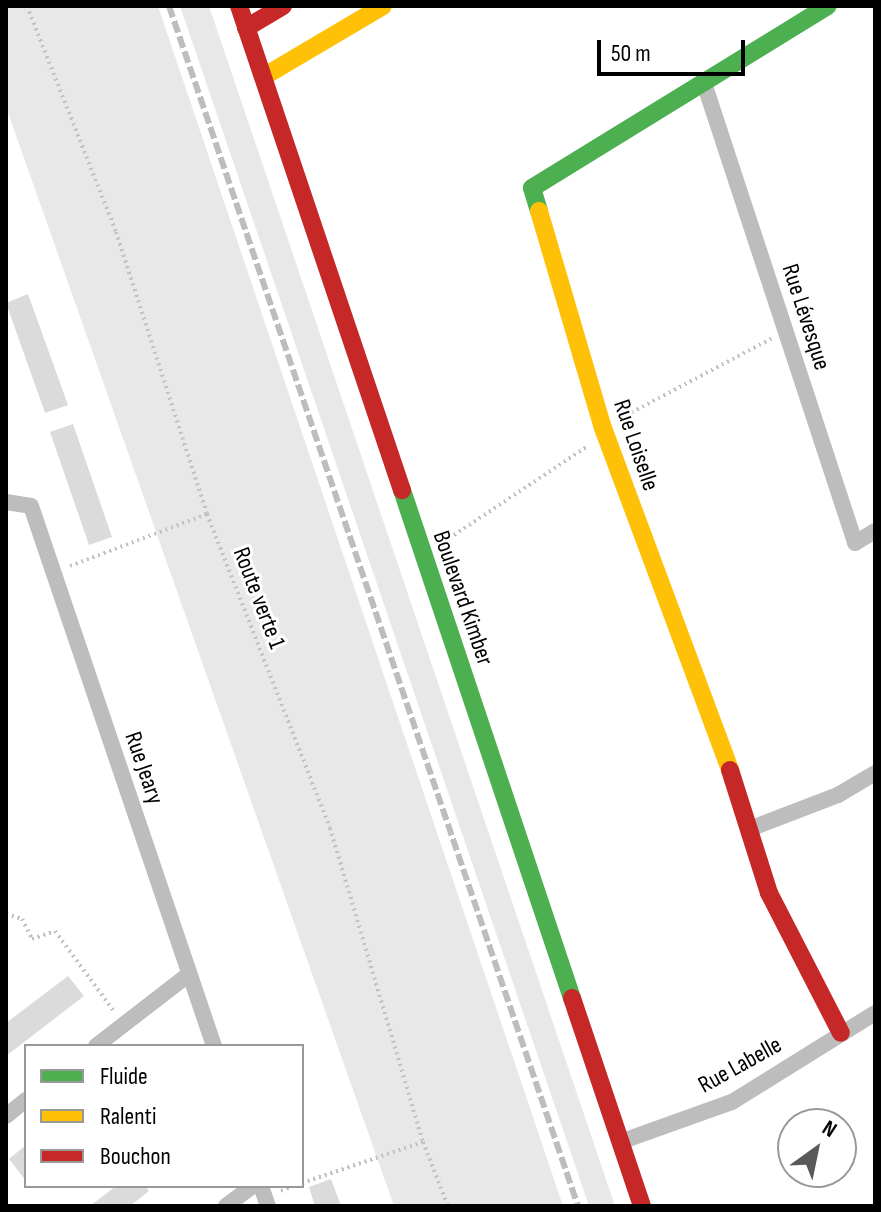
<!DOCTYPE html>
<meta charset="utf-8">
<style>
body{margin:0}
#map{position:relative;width:881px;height:1212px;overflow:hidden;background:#fff;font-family:"Sofia Sans Condensed",sans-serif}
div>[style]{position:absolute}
.green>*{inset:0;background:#e8e8e8}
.building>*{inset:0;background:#dbdbdb}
.path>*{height:4px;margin-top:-2px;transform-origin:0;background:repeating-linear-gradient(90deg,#c2c2c2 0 2px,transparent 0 6px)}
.street>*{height:16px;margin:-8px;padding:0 8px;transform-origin:8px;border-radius:8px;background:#bdbdbd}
.fast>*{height:18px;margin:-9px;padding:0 9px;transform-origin:9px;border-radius:9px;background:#4caf50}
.slow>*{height:18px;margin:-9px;padding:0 9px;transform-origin:9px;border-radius:9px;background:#ffc107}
.jam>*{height:18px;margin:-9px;padding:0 9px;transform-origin:9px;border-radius:9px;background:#c62828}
.rail>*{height:6px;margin-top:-3px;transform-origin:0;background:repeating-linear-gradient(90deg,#bdbdbd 0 12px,transparent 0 16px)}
span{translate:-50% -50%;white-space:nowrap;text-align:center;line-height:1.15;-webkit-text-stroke:6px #fff;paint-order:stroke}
.street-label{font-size:24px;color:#000}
.frame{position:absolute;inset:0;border:8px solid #000;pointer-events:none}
.legend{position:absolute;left:24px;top:1044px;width:280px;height:144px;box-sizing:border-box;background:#fff;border:2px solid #999;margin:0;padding:10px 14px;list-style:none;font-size:24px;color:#000}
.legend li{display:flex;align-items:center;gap:16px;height:40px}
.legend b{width:40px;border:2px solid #999}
.north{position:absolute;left:777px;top:1108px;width:80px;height:80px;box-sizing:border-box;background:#fff;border:2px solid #999;border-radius:50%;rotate:33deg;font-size:22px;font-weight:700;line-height:32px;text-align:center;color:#000}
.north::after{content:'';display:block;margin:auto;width:28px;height:36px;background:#595959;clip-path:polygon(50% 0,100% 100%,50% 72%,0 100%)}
.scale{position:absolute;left:597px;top:40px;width:148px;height:36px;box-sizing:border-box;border:4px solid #000;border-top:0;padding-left:10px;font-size:24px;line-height:28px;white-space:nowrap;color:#000;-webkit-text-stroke:6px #fff;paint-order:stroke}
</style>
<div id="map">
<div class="green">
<i style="clip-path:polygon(6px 6px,158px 6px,563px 1206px,394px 1206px,6px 107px)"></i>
<i style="clip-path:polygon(180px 6px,209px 6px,615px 1206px,589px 1206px)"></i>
</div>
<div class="building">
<i style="clip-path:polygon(28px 294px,68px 405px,45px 413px,6px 303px)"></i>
<i style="clip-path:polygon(73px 424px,112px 537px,89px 545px,50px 432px)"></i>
<i style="clip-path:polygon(68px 976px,84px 996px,6px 1056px,6px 1023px)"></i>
<i style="clip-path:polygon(26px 1145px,26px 1181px,9px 1159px)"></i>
<i style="clip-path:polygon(331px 1179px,341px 1206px,315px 1206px,309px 1187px)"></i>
<i style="clip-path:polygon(116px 1186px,145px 1186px,149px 1191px,130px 1206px,90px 1206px)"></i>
</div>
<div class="path">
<i style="left:27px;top:6px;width:243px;rotate:68.5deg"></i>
<i style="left:116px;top:232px;width:296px;rotate:72.1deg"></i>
<i style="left:207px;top:514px;width:337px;rotate:68.6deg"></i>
<i style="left:330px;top:828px;width:327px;rotate:73.5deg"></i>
<i style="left:423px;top:1142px;width:69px;rotate:68.7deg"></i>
<i style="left:621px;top:418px;width:172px;rotate:-27.8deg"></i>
<i style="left:439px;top:545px;width:179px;rotate:-33.6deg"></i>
<i style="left:70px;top:566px;width:147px;rotate:-20.8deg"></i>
<i style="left:6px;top:914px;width:17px;rotate:17deg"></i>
<i style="left:22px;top:919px;width:22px;rotate:63deg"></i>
<i style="left:32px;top:939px;width:24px;rotate:-19deg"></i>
<i style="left:55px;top:931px;width:98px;rotate:53.7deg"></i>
<i style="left:302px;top:1183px;width:128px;rotate:-18.7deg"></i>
<i style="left:281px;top:1191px;width:13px;rotate:-23deg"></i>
</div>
<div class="street">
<i style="left:704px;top:83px;width:484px;rotate:71.8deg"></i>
<i style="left:855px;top:543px;width:23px;rotate:-31deg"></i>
<i style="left:6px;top:502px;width:25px;rotate:9deg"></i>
<i style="left:31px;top:506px;width:570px;rotate:71.28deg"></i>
<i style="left:752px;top:828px;width:92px;rotate:-21deg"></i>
<i style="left:838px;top:795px;width:43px;rotate:-30.7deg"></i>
<i style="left:96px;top:1046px;width:118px;rotate:-37.7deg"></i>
<i style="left:6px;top:1116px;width:26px;rotate:-39deg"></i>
<i style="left:620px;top:1142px;width:119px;rotate:-19.7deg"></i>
<i style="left:732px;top:1102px;width:168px;rotate:-31.9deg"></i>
<i style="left:261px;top:1186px;width:21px;rotate:71deg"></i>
<i style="left:226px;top:1206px;width:34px;rotate:-37deg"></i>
</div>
<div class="fast">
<i style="left:539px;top:211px;width:24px;rotate:-107deg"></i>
<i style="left:532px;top:188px;width:347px;rotate:-31.6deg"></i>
<i style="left:402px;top:490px;width:536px;rotate:71.5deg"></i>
</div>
<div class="slow">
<i style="left:263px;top:77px;width:139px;rotate:-30.6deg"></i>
<i style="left:539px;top:211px;width:226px;rotate:73.6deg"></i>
<i style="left:603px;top:428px;width:365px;rotate:69.6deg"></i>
</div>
<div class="jam">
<i style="left:239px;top:6px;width:511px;rotate:71.39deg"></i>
<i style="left:246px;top:28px;width:43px;rotate:-30.7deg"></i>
<i style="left:730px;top:770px;width:129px;rotate:72.4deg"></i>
<i style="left:769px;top:893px;width:157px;rotate:62.8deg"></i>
<i style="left:572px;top:998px;width:219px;rotate:71.4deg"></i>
</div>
<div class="rail">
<i style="left:169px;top:6px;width:1268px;rotate:71.18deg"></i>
</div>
<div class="street-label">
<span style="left:806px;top:317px;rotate:72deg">Rue Lévesque</span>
<span style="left:636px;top:445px;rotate:71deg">Rue Loiselle</span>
<span style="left:259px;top:598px;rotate:69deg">Route verte 1</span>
<span style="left:463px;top:598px;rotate:71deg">Boulevard Kimber</span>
<span style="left:144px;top:768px;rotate:71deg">Rue Jeary</span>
<span style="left:740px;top:1065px;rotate:-29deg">Rue Labelle</span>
</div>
<div class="frame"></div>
<ul class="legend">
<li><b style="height:10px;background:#4caf50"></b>Fluide</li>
<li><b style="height:10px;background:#ffc107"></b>Ralenti</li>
<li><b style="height:10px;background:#c62828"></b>Bouchon</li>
</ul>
<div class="north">N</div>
<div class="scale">50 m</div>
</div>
